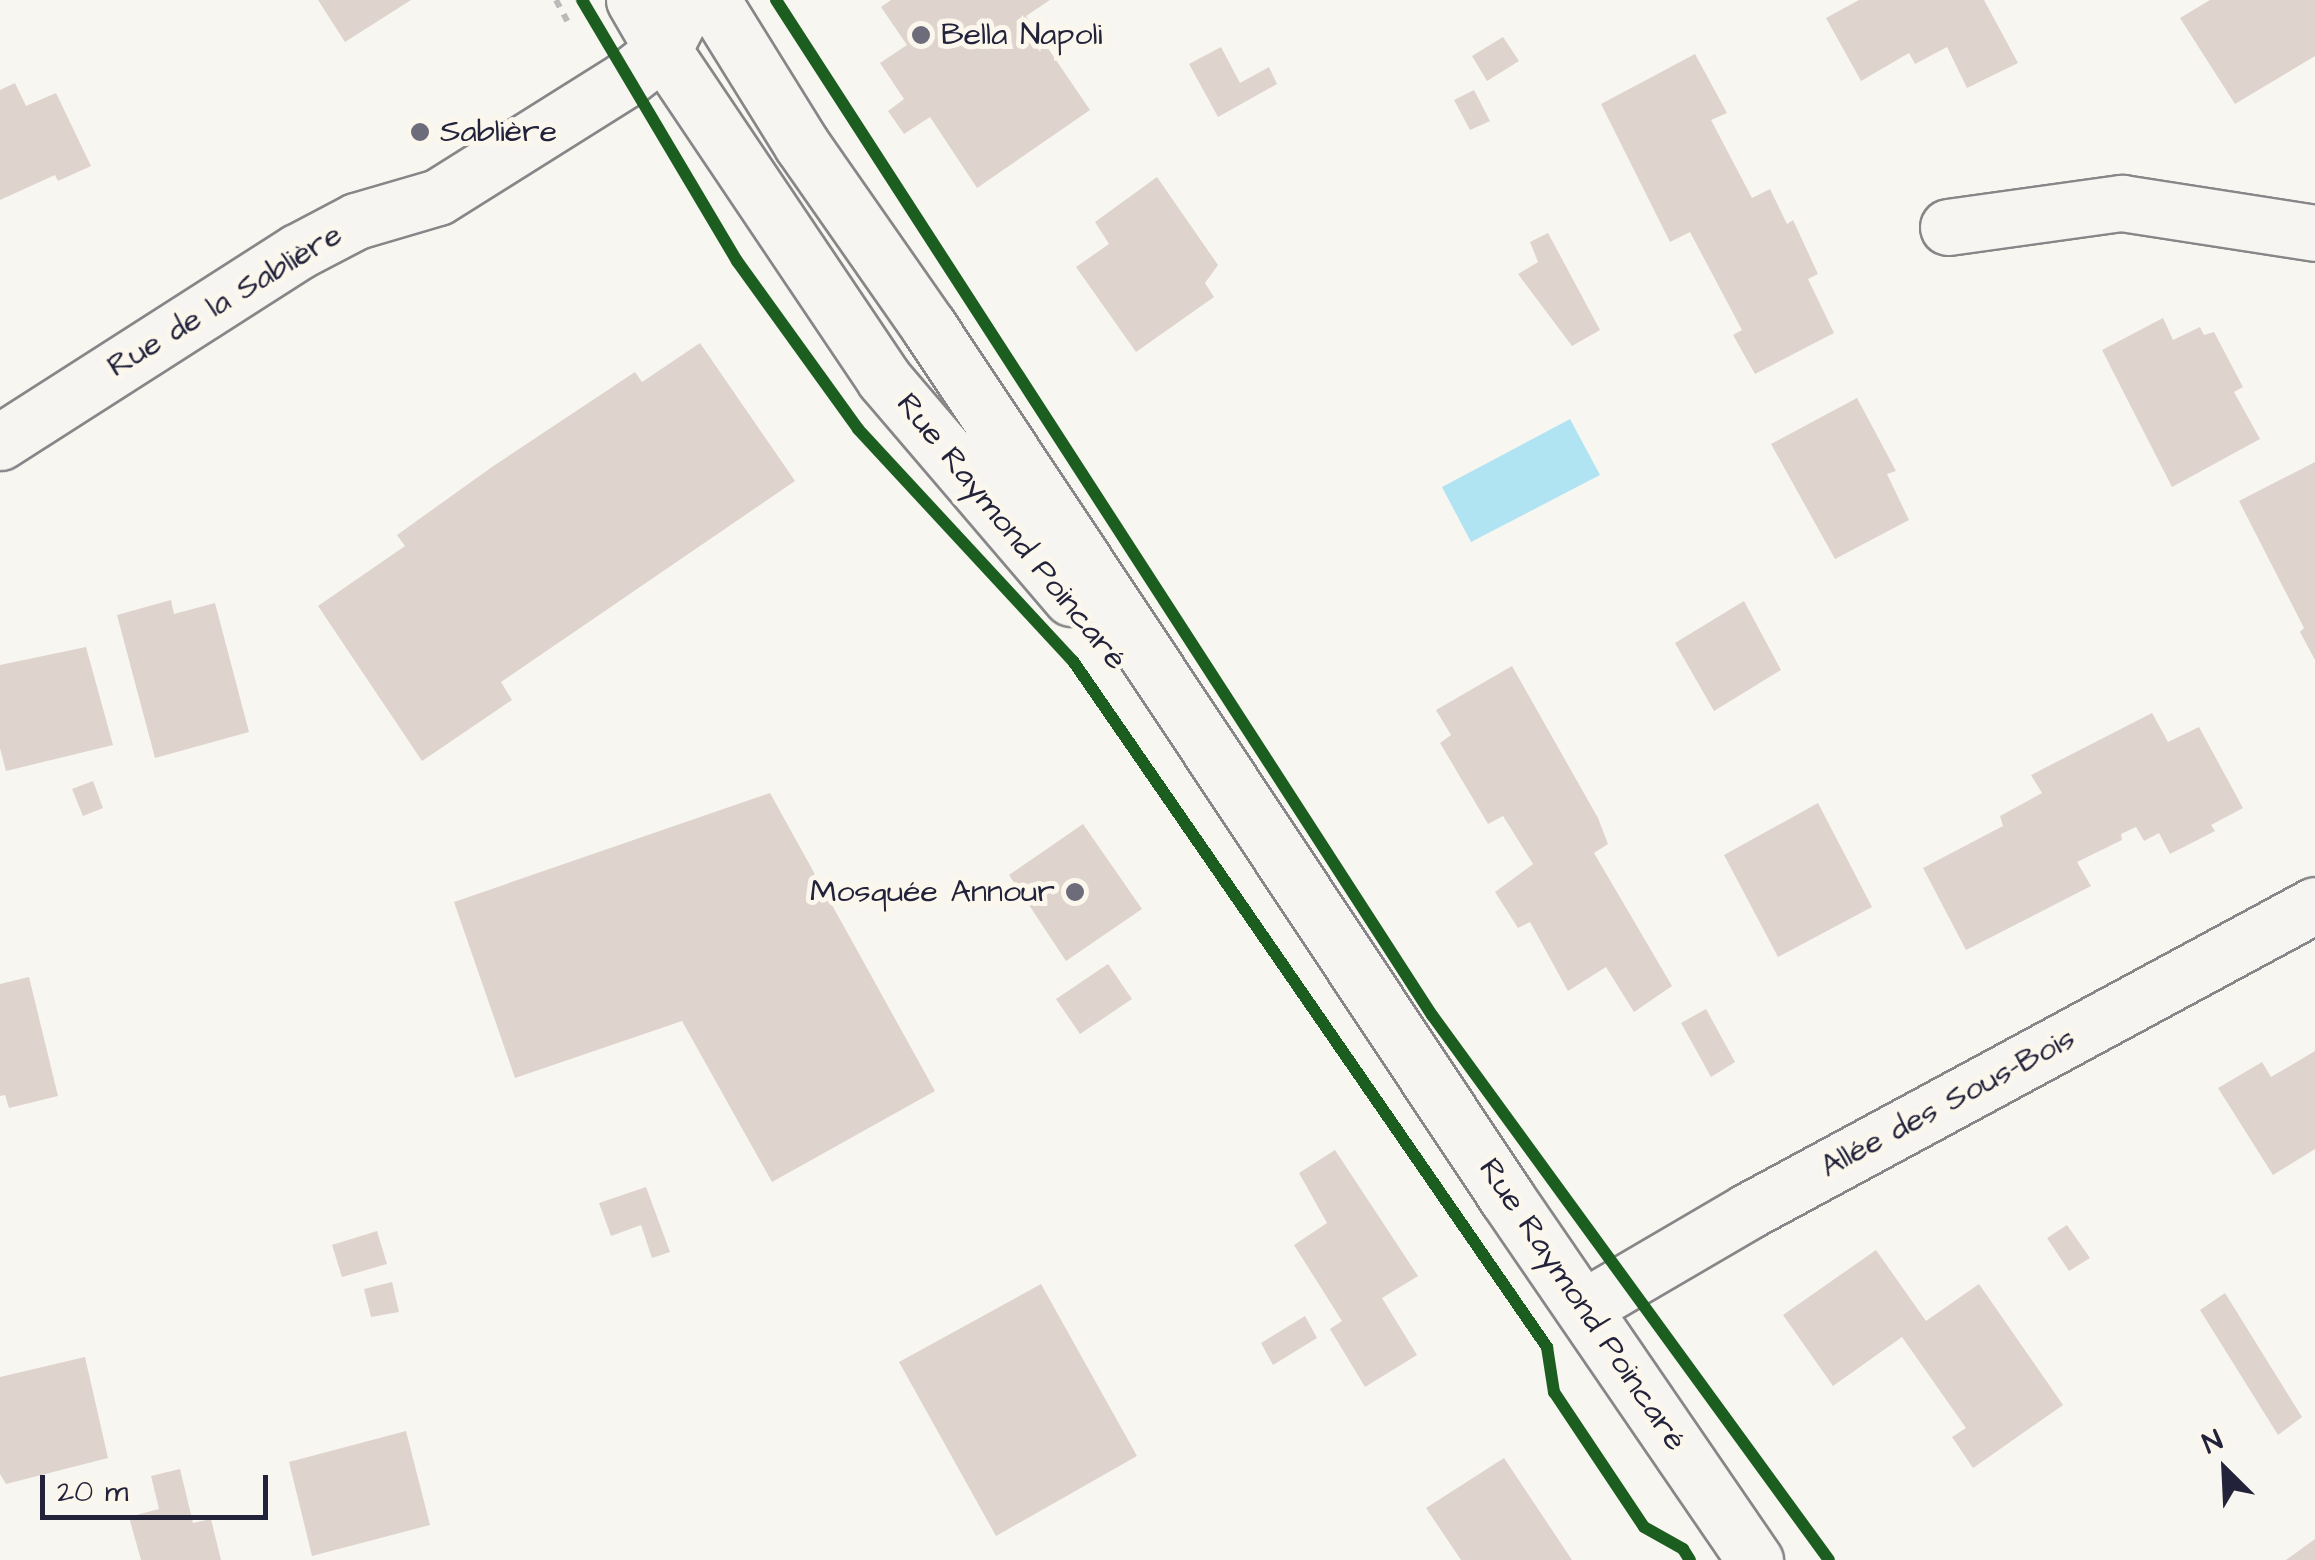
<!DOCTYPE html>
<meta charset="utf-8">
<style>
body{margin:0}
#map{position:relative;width:2315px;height:1560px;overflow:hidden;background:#f8f6f0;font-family:"Architects Daughter",sans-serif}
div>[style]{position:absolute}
.water>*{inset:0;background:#b1e4f3}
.building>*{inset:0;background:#dfd3cd}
.path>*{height:6px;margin-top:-3px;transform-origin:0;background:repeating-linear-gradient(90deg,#bcbab9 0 8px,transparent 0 16px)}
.roads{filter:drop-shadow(2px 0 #878688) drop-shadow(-2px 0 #878688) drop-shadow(0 2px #878688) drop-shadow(0 -2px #878688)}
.minor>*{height:55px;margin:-27.5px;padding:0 27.5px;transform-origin:27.5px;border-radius:27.5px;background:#f6f5f1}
.secondary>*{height:55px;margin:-27.5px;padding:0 27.5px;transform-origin:27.5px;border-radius:27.5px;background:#f6f5f1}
.cycleway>*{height:12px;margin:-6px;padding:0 6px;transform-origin:6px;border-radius:6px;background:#1b5e20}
.dots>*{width:28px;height:28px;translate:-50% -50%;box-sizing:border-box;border:5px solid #fbf7ec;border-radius:50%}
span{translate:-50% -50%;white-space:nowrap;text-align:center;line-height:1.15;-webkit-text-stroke:10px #fbf7ec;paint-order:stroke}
.poi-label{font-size:32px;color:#22223b}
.left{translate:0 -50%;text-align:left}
.right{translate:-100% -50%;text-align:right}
.street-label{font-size:32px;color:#22223b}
.north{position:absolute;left:2175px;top:1420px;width:100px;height:100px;-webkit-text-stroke:8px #fbf7ec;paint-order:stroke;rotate:336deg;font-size:28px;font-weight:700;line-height:40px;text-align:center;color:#22223b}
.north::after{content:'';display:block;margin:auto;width:35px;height:45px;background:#22223b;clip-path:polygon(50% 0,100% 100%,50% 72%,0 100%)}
.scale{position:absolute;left:40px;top:1475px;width:228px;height:45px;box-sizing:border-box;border:5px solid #22223b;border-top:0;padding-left:12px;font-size:30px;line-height:35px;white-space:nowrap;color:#22223b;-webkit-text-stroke:8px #fbf7ec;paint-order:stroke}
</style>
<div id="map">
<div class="water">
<i style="clip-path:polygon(1570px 419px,1600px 475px,1471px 542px,1442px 487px)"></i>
</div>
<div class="building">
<i style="clip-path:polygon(318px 0,411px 0,345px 42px)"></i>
<i style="clip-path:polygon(891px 0,1050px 0,1026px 16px,1090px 110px,977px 188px,930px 117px,904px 134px,888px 111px,904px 99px,880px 63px,907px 45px,881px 7px)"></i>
<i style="clip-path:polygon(1859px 0,1984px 0,2018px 63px,1967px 88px,1947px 47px,1915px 64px,1909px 53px,1861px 81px,1826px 18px)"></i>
<i style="clip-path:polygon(2210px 0,2315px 0,2315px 56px,2235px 104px,2180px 18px)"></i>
<i style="clip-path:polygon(1503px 37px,1519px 61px,1487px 81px,1472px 56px)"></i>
<i style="clip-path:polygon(1221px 47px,1240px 83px,1269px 67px,1277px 84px,1218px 117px,1189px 64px)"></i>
<i style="clip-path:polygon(1695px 54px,1727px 113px,1711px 120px,1752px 198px,1770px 189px,1787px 224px,1793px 220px,1818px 274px,1808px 279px,1834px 333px,1755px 374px,1733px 335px,1742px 330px,1690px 232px,1670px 242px,1601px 104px)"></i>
<i style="clip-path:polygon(15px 83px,26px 106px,56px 93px,91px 166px,58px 181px,55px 175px,0 200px,0 90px)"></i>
<i style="clip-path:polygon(1474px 90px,1490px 121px,1470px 130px,1454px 100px)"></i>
<i style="clip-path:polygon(1157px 177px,1218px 265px,1205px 283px,1214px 297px,1136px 352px,1076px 267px,1109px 244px,1095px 222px)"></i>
<i style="clip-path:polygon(1548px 233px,1600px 330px,1572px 346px,1518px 274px,1538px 262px,1530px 242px)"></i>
<i style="clip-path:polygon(2163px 318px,2173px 340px,2200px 327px,2204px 335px,2214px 332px,2243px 387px,2234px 392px,2260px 439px,2172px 487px,2102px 350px)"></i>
<i style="clip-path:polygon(700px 343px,795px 481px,501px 682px,512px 700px,422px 761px,318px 606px,405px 546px,397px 535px,492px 467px,635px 372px,642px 382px)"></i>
<i style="clip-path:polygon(1857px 398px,1896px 471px,1887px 474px,1909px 520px,1835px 559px,1771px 444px)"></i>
<i style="clip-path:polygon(2315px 462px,2315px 660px,2300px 632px,2304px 628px,2239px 501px)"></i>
<i style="clip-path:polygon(171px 600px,174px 614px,215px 603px,249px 732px,155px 758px,117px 615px)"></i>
<i style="clip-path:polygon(1744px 601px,1781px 670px,1714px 711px,1675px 643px)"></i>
<i style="clip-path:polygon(86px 647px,113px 745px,6px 771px,0 748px,0 665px)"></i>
<i style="clip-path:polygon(1512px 666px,1598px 818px,1608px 844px,1594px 853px,1672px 986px,1634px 1012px,1606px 967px,1568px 991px,1530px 922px,1518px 928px,1495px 892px,1533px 864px,1503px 816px,1488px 824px,1440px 743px,1451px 735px,1436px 710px)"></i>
<i style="clip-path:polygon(2152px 713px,2168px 742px,2199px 727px,2243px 808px,2211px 825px,2215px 831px,2170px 854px,2159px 833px,2144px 841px,2136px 827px,2121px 834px,2122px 840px,2077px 862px,2091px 886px,1966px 950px,1923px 868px,2003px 826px,2000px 816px,2042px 793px,2031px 775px)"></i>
<i style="clip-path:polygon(93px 781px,103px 808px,83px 816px,72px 789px)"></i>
<i style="clip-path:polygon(770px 793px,935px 1091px,772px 1182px,682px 1021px,515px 1078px,454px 902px)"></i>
<i style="clip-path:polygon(1818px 803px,1872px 907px,1778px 957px,1724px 855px)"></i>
<i style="clip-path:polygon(1083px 824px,1142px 909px,1066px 961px,1009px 875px)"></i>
<i style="clip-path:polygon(1108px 964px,1132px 999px,1080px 1034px,1056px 999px)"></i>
<i style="clip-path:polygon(29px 977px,58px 1096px,9px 1108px,5px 1095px,0 1096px,0 984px)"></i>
<i style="clip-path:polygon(1706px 1009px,1735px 1062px,1711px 1077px,1681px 1023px)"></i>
<i style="clip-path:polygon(2315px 1051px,2315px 1149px,2273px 1175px,2218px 1088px,2262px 1062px,2271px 1077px)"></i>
<i style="clip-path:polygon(1335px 1150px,1418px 1276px,1382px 1298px,1417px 1355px,1365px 1387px,1330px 1329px,1342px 1321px,1294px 1245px,1327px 1223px,1299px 1173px)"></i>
<i style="clip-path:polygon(646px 1187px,670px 1252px,652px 1258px,641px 1225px,611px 1236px,599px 1203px)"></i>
<i style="clip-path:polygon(2067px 1225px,2090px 1258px,2069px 1271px,2047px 1238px)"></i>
<i style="clip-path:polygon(377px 1231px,387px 1264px,342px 1277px,332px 1245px)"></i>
<i style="clip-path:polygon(1876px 1250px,1926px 1321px,1979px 1284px,2063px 1405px,1973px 1468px,1952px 1437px,1966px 1428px,1902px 1337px,1833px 1386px,1783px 1315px)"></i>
<i style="clip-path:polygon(392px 1282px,399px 1312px,371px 1317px,364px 1289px)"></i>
<i style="clip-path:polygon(1041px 1284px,1137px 1456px,996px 1536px,899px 1362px)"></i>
<i style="clip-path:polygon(2225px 1293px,2302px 1417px,2278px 1435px,2200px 1310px)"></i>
<i style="clip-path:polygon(1305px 1316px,1317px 1338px,1273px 1365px,1261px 1343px)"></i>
<i style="clip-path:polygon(85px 1357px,108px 1458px,6px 1484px,0 1474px,0 1377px)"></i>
<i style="clip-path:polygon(406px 1431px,430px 1525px,312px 1556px,289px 1462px)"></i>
<i style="clip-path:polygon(1504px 1458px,1572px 1560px,1461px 1560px,1426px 1508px)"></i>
<i style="clip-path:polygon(180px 1469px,193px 1523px,211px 1519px,221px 1560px,141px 1560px,129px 1517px,159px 1509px,151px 1476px)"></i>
<i style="clip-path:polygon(2315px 1539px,2315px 1560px,2286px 1560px)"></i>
</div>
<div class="path">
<i style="left:556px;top:0;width:24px;rotate:62deg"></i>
</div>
<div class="roads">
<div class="minor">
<i style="left:1948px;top:227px;width:176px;rotate:-7.9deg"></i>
<i style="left:2122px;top:203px;width:195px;rotate:8.8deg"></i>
<i style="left:0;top:442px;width:353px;rotate:-32.6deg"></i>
<i style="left:297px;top:252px;width:67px;rotate:-27.7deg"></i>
<i style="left:356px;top:221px;width:85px;rotate:-16.3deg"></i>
<i style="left:438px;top:197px;width:222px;rotate:-32.1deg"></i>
<i style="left:626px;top:79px;width:47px;rotate:-38.1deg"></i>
<i style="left:663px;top:50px;width:56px;rotate:-62.5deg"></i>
<i style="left:1584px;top:1307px;width:190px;rotate:-30.3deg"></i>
<i style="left:1748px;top:1211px;width:644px;rotate:-28.35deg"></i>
</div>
<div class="secondary">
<i style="left:634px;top:0;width:58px;rotate:59.9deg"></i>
<i style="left:663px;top:50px;width:396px;rotate:56.1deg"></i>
<i style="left:884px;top:379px;width:288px;rotate:49.5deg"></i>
<i style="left:712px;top:0;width:171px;rotate:58.2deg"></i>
<i style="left:802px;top:145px;width:222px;rotate:55.1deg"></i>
<i style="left:929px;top:327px;width:1045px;rotate:56.43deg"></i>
<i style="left:1507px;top:1198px;width:439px;rotate:55.6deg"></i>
</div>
</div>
<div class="cycleway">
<i style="left:582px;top:0;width:304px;rotate:59.3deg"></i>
<i style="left:737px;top:261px;width:207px;rotate:54.2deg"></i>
<i style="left:858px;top:429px;width:316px;rotate:47.2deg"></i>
<i style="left:1073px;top:661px;width:834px;rotate:55.36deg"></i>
<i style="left:1547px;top:1347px;width:46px;rotate:81.2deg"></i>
<i style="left:1554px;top:1392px;width:162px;rotate:56.3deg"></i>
<i style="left:1644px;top:1527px;width:45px;rotate:29.4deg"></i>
<i style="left:1683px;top:1549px;width:13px;rotate:58deg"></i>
<i style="left:776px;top:0;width:1209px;rotate:57.13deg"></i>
<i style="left:1432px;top:1015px;width:674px;rotate:53.93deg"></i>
</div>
<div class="dots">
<i style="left:921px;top:35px;background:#6d6c7a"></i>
<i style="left:420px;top:132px;background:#6d6c7a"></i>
<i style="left:1075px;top:892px;background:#6d6c7a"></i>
</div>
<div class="poi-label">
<span class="left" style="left:941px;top:35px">Bella Napoli</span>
<span class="left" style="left:440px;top:132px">Sablière</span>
<span class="right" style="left:1055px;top:892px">Mosquée Annour</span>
</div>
<div class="street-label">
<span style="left:225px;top:301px;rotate:-31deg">Rue de la Sablière</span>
<span style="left:1011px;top:532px;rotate:51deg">Rue Raymond Poincaré</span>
<span style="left:1948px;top:1103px;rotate:-28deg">Allée des Sous-Bois</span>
<span style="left:1582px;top:1305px;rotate:56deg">Rue Raymond Poincaré</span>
</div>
<div class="north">N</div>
<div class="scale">20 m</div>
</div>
